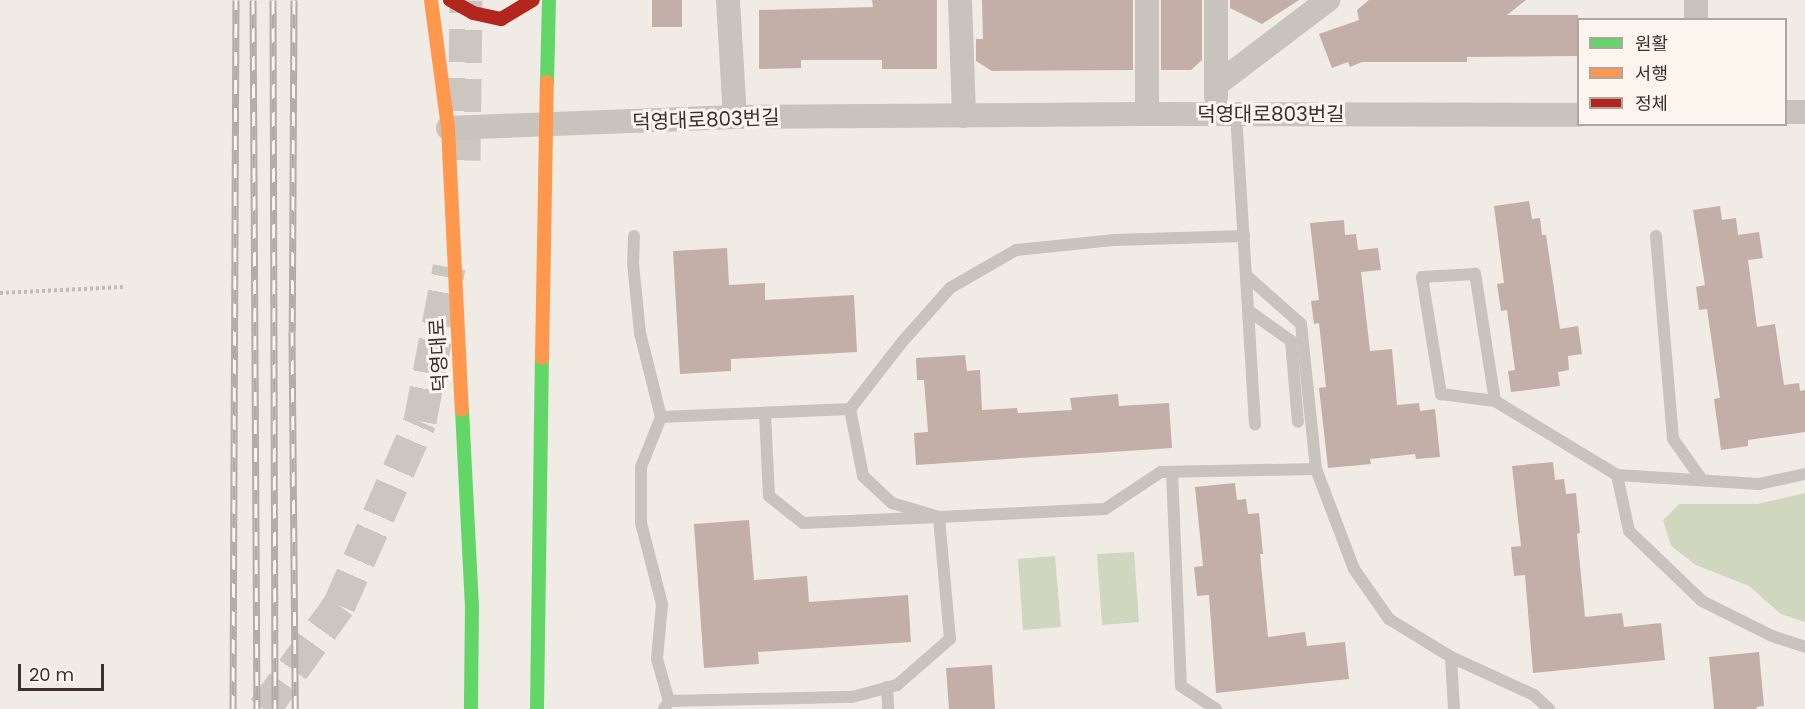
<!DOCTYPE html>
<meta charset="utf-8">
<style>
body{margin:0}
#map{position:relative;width:1805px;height:709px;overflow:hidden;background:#f0ebe5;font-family:Poppins,"Noto Sans KR",sans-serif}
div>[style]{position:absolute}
.green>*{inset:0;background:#d1d6bf}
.building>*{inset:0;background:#c3afa7}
.secondary-tunnel>*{height:33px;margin-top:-16.5px;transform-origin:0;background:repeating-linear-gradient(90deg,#ccc6c0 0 33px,transparent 0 49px)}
.path>*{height:4px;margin-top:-2px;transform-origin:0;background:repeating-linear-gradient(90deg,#c2bbb6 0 3px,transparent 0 6px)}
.lane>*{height:12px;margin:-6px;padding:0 6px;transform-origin:6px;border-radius:6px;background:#c9c3be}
.street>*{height:24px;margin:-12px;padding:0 12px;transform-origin:12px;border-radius:12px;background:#c9c3be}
.fast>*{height:14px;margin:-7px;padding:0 7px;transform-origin:7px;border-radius:7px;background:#63d668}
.slow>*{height:14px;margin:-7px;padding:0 7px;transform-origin:7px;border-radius:7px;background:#ff974d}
.jam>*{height:14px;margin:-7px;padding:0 7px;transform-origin:7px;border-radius:7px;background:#b3261e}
.rail>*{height:7px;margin-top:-3.5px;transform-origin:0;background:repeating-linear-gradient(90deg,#fbf5ee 0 14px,#b1aca8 0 28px);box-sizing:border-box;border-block:2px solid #b1aca8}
span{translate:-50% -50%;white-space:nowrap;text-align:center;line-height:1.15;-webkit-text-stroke:6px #fbf5ee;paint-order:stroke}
.street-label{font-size:20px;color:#3b302b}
.legend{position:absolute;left:1577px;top:18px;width:210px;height:108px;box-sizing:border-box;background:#fbf5ee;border:2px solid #aea6a0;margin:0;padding:8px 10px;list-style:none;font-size:18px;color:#3b302b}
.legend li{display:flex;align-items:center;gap:12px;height:30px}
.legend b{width:30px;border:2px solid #aea6a0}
.scale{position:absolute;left:18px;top:664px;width:86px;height:27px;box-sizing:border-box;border:3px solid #3b302b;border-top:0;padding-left:8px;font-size:18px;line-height:21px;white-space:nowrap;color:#3b302b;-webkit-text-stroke:4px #fbf5ee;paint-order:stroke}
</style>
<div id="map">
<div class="green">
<i style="clip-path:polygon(1805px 493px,1805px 622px,1781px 614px,1749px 586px,1696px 565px,1671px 546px,1663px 520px,1679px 504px,1757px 504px)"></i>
<i style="clip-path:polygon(1134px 552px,1139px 622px,1102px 625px,1097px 554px)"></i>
<i style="clip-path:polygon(1055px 556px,1061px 627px,1023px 630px,1018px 559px)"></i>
</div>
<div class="building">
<i style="clip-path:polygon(652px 0,682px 0,682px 27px,652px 27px)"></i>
<i style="clip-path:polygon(872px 0,937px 0,937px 69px,882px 69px,882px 60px,801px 60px,801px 68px,759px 69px,759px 10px,873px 7px)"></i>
<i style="clip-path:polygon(982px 0,1133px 0,1133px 70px,992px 71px,976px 61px,976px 39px,983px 39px)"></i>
<i style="clip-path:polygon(1161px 0,1202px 0,1202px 60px,1191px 70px,1161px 70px)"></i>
<i style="clip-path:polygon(1230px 0,1299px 0,1262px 24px,1230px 8px)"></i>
<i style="clip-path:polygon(1369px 0,1526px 0,1507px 15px,1578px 15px,1578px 56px,1467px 57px,1467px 62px,1362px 62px,1350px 67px,1348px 62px,1332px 68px,1319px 34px,1359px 20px,1357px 10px)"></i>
<i style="clip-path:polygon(1529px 201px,1532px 219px,1540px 218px,1542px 235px,1546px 235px,1560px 329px,1578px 326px,1582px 354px,1568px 356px,1569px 370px,1558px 372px,1560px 386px,1511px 392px,1508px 371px,1515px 370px,1507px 310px,1501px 311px,1497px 284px,1504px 283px,1494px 206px)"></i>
<i style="clip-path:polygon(1720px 206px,1722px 220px,1736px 218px,1738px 235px,1759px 232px,1763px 258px,1748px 260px,1757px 327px,1775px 324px,1784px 385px,1799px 383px,1800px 391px,1805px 390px,1805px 432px,1748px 440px,1748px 446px,1721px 450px,1714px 399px,1720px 398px,1707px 309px,1699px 310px,1696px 287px,1705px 285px,1693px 210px)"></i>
<i style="clip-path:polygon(1344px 220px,1345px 235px,1356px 234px,1358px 250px,1378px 248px,1381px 270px,1361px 272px,1370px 351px,1392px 349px,1397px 405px,1419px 403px,1420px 411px,1435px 409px,1440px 457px,1416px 459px,1415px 454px,1370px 459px,1371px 464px,1328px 468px,1319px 388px,1326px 387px,1319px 323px,1314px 324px,1311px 301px,1319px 300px,1310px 223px)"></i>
<i style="clip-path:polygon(727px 248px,729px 285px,765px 283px,765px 300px,854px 295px,857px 352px,731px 359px,731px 371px,680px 374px,673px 251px)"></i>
<i style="clip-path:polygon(965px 355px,967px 371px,980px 370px,982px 410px,1017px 408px,1018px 413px,1072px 410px,1070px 398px,1118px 394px,1119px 406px,1169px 403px,1172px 448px,916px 465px,914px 433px,928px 432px,924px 380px,917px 380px,916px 358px)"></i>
<i style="clip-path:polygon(1553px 462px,1555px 480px,1564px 479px,1566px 494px,1576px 493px,1580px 533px,1577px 534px,1585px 617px,1622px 613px,1624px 627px,1661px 623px,1665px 660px,1533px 673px,1525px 575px,1514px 576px,1511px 547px,1521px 546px,1512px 466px)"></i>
<i style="clip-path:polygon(1235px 483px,1237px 500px,1246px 499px,1248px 514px,1259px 513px,1263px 554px,1260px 554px,1268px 637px,1305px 632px,1307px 646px,1345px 642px,1349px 679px,1216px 693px,1209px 595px,1197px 596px,1194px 567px,1203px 566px,1195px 487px)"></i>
<i style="clip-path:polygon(749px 520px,754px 580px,807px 576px,809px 602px,908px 595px,911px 642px,758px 652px,759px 664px,704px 668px,694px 524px)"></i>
<i style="clip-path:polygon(1759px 652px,1764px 706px,1756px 707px,1757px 709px,1714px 709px,1709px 657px)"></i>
<i style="clip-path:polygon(992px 665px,995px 709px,949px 709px,946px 668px)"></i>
</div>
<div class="secondary-tunnel">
<i style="left:464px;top:160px;width:160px;rotate:-89.3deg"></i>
<i style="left:264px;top:709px;width:128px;rotate:-54.2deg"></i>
<i style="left:339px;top:605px;width:201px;rotate:-66.2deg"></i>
<i style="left:420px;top:421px;width:157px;rotate:-79.3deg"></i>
</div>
<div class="path">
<i style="left:0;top:293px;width:123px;rotate:-2.8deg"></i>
</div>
<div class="lane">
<i style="left:1236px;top:114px;width:311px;rotate:86.5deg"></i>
<i style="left:634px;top:236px;width:27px;rotate:92deg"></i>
<i style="left:633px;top:263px;width:70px;rotate:84.3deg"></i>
<i style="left:640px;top:333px;width:87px;rotate:76deg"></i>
<i style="left:661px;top:417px;width:54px;rotate:111.8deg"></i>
<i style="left:641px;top:467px;width:56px;rotate:90deg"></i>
<i style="left:641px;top:523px;width:84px;rotate:75.5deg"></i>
<i style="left:662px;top:604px;width:55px;rotate:95.2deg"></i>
<i style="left:657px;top:659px;width:44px;rotate:74.1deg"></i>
<i style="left:1656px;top:236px;width:204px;rotate:85.2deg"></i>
<i style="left:1673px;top:439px;width:50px;rotate:54.7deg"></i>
<i style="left:1247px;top:276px;width:72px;rotate:41.6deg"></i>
<i style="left:1301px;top:324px;width:146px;rotate:84.1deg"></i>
<i style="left:1249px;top:311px;width:52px;rotate:35.5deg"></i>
<i style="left:1291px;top:341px;width:81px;rotate:85.1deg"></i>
<i style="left:1495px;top:401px;width:129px;rotate:-98.9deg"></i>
<i style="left:1475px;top:274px;width:53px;rotate:176.8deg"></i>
<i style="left:1422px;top:277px;width:119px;rotate:80.8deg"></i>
<i style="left:1441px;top:394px;width:54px;rotate:7.4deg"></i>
<i style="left:1495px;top:401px;width:143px;rotate:31.2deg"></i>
<i style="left:1617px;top:475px;width:57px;rotate:77.9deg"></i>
<i style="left:1629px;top:531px;width:101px;rotate:43.8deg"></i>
<i style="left:1702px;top:601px;width:78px;rotate:26.6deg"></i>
<i style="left:1772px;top:636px;width:35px;rotate:18deg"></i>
<i style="left:850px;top:409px;width:86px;rotate:-52.1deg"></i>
<i style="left:903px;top:341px;width:71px;rotate:-48.4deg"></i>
<i style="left:950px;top:288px;width:76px;rotate:-29.9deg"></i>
<i style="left:1016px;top:250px;width:100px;rotate:-5.8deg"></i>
<i style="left:1115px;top:240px;width:129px;rotate:-1.8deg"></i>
<i style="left:661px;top:417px;width:189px;rotate:-2.4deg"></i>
<i style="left:850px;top:409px;width:68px;rotate:79deg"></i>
<i style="left:863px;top:476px;width:40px;rotate:43deg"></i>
<i style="left:892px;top:503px;width:49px;rotate:16.6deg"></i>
<i style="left:939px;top:517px;width:166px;rotate:-2.8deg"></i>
<i style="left:1105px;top:509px;width:67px;rotate:-33.5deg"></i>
<i style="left:1161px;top:472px;width:155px;rotate:-1.1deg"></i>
<i style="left:1316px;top:469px;width:107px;rotate:69.2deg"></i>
<i style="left:1354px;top:569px;width:61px;rotate:55deg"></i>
<i style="left:1389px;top:619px;width:73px;rotate:31.5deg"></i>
<i style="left:1451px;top:657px;width:91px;rotate:24.6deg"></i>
<i style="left:1534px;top:695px;width:21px;rotate:43deg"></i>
<i style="left:1172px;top:472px;width:214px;rotate:87.6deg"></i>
<i style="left:1181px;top:686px;width:42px;rotate:33.3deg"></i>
<i style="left:1617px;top:475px;width:142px;rotate:3.6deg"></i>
<i style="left:1759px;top:484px;width:47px;rotate:-12.3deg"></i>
<i style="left:1451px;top:657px;width:52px;rotate:86.7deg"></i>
<i style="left:887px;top:687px;width:22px;rotate:87deg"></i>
<i style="left:664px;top:709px;width:9px;rotate:-58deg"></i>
<i style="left:669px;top:701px;width:183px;rotate:-1.3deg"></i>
<i style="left:852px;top:697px;width:47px;rotate:-14.9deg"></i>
<i style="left:897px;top:685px;width:70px;rotate:-41deg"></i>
<i style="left:950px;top:639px;width:122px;rotate:-95.2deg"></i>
<i style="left:939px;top:517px;width:136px;rotate:177.5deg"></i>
<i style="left:803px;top:523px;width:43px;rotate:-141.5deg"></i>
<i style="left:769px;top:496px;width:83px;rotate:-92.8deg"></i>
</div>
<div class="street">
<i style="left:728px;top:0;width:117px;rotate:86.6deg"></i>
<i style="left:960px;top:0;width:116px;rotate:88deg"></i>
<i style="left:1216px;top:0;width:97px;rotate:90deg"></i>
<i style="left:1696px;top:0;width:20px;rotate:90deg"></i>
<i style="left:1216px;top:85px;width:141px;rotate:-37.2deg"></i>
<i style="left:1786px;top:112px;width:19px"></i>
<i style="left:1147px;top:114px;width:114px;rotate:-90deg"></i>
<i style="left:448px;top:128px;width:287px;rotate:-2.2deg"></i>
<i style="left:735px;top:117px;width:412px;rotate:-0.4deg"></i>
<i style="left:1147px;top:114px;width:431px;rotate:0.1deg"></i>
</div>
<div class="fast">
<i style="left:547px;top:82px;width:82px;rotate:-88.6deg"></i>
<i style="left:462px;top:410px;width:196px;rotate:87.1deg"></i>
<i style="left:472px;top:606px;width:103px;rotate:90.6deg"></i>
<i style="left:537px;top:709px;width:351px;rotate:-89.2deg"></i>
</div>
<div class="slow">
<i style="left:431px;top:0;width:129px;rotate:82.4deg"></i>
<i style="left:448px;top:128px;width:282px;rotate:87.2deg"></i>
<i style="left:542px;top:358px;width:276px;rotate:-89deg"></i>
</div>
<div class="jam">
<i style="left:450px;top:0;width:26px;rotate:29deg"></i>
<i style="left:473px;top:13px;width:29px;rotate:12deg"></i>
<i style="left:501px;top:19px;width:37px;rotate:-31deg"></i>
</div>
<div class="rail">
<i style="left:253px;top:0;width:709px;rotate:89.68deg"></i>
<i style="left:273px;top:0;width:709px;rotate:89.84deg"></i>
<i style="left:294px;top:0;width:332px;rotate:90.3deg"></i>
<i style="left:292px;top:332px;width:377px;rotate:89.5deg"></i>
<i style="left:233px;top:709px;width:709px;rotate:-89.76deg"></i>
</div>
<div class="street-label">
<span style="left:1271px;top:114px">덕영대로803번길</span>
<span style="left:706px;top:120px;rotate:-2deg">덕영대로803번길</span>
<span style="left:439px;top:355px;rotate:-93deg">덕영대로</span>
</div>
<ul class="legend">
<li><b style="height:8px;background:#63d668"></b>원활</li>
<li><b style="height:8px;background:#ff974d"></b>서행</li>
<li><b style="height:8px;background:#b3261e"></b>정체</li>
</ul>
<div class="scale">20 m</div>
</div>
